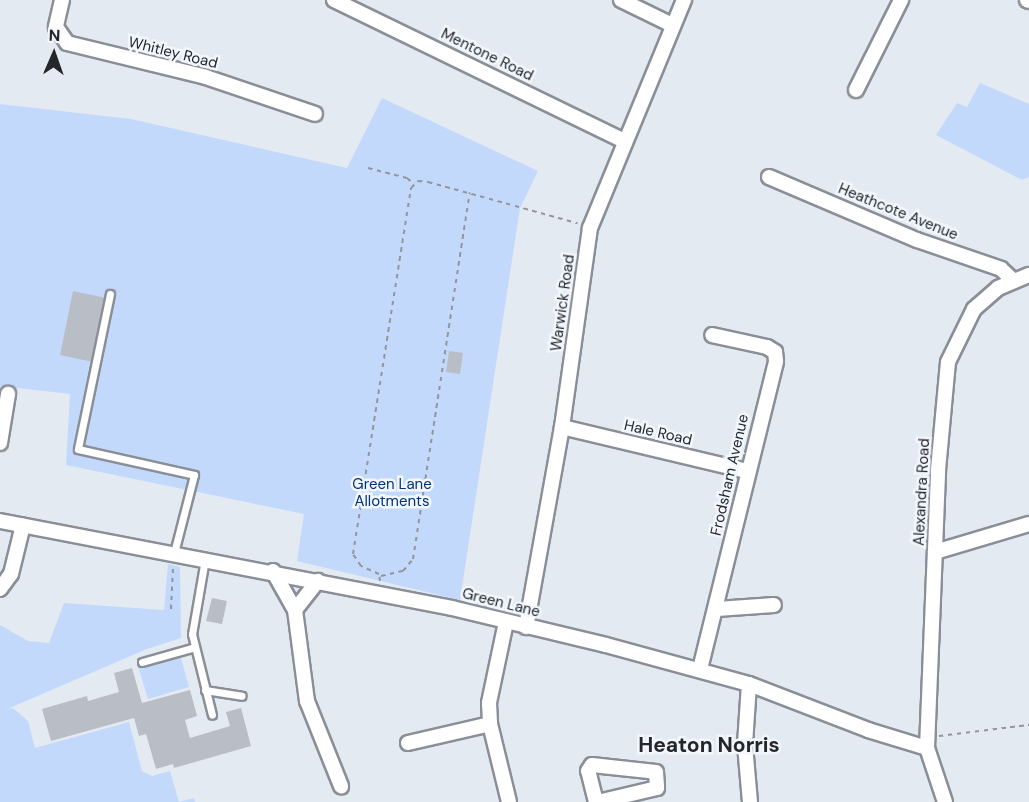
<!DOCTYPE html>
<style>
body{margin:0}
#map{position:relative;width:1029px;height:802px;overflow:hidden;background:#e4eaf2;font-family:"DM Sans",sans-serif}
div>[style]{position:absolute}
.green>*{inset:0;background:#c3d9fb}
.building>*{inset:0;background:#b8bdc6}
.path>*{height:2px;margin-top:-1px;transform-origin:0;background:repeating-linear-gradient(90deg,#92969c 0 4.5px,transparent 0 9px)}
.roads{filter:drop-shadow(2px 0 #8a8f97) drop-shadow(-2px 0 #8a8f97) drop-shadow(0 2px #8a8f97) drop-shadow(0 -2px #8a8f97)}
.lane>*{height:7px;margin:-3.5px;padding:0 3.5px;transform-origin:3.5px;border-radius:3.5px;background:#fff}
.street>*{height:14px;margin:-7px;padding:0 7px;transform-origin:7px;border-radius:7px;background:#fff}
span{translate:-50% -50%;white-space:nowrap;text-align:center;line-height:1.15;-webkit-text-stroke:5px #f2f7fe;paint-order:stroke}
.street-label{font-size:15px;color:#242629}
.park-label{font-size:15px;color:#02337a}
.district-label{font-size:21px;color:#242629;font-weight:700}
.north{position:absolute;left:24px;top:24px;width:60px;height:60px;-webkit-text-stroke:4px #f2f7fe;paint-order:stroke;rotate:2deg;font-size:16px;font-weight:700;line-height:24px;text-align:center;color:#242629}
.north::after{content:'';display:block;margin:auto;width:21px;height:27px;background:#242629;clip-path:polygon(50% 0,100% 100%,50% 72%,0 100%)}
</style>
<div id="map">
<div class="green">
<i style="clip-path:polygon(980px 83px,1029px 104px,1029px 177px,1022px 180px,936px 135px,957px 103px,967px 107px)"></i>
<i style="clip-path:polygon(382px 98px,538px 171px,520px 208px,460px 600px,297px 561px,304px 514px,66px 465px,70px 394px,0 386px,0 104px,131px 119px,347px 168px)"></i>
<i style="clip-path:polygon(168px 564px,180px 567px,181px 638px,147px 649px,5px 710px,13px 708px,28px 721px,35px 748px,129px 722px,142px 771px,152px 776px,170px 771px,179px 802px,194px 798px,195px 802px,0 802px,0 625px,28px 641px,49px 643px,64px 603px,164px 610px)"></i>
<i style="clip-path:polygon(180px 654px,189px 687px,148px 699px,138px 666px)"></i>
</div>
<div class="building">
<i style="clip-path:polygon(73px 291px,106px 298px,93px 362px,60px 355px)"></i>
<i style="clip-path:polygon(449px 351px,463px 353px,460px 374px,446px 372px)"></i>
<i style="clip-path:polygon(212px 598px,227px 601px,222px 624px,206px 621px)"></i>
<i style="clip-path:polygon(132px 668px,142px 703px,190px 690px,197px 716px,185px 720px,190px 738px,230px 726px,226px 712px,241px 708px,251px 746px,174px 768px,173px 764px,156px 769px,146px 734px,139px 736px,134px 718px,51px 741px,42px 709px,87px 696px,88px 701px,119px 692px,114px 673px)"></i>
</div>
<div class="path">
<i style="left:368px;top:168px;width:40px;rotate:14.4deg"></i>
<i style="left:407px;top:178px;width:9px;rotate:41deg"></i>
<i style="left:381px;top:576px;width:23px;rotate:-13deg"></i>
<i style="left:403px;top:571px;width:16px;rotate:-50deg"></i>
<i style="left:413px;top:559px;width:371px;rotate:-81.2deg"></i>
<i style="left:380px;top:581px;width:7px;rotate:-98deg"></i>
<i style="left:379px;top:574px;width:20px;rotate:-156deg"></i>
<i style="left:361px;top:566px;width:14px;rotate:-124deg"></i>
<i style="left:353px;top:554px;width:371px;rotate:-81deg"></i>
<i style="left:411px;top:188px;width:10px;rotate:-45deg"></i>
<i style="left:418px;top:181px;width:10px;rotate:6deg"></i>
<i style="left:428px;top:182px;width:155px;rotate:15.4deg"></i>
<i style="left:171px;top:609px;width:41px;rotate:-87.2deg"></i>
<i style="left:939px;top:736px;width:91px;rotate:-7deg"></i>
</div>
<div class="roads">
<div class="lane">
<i style="left:110px;top:294px;width:158px;rotate:101.7deg"></i>
<i style="left:78px;top:449px;width:119px;rotate:12.6deg"></i>
<i style="left:194px;top:475px;width:81px;rotate:104.4deg"></i>
<i style="left:205px;top:559px;width:76px;rotate:99.8deg"></i>
<i style="left:192px;top:634px;width:83px;rotate:76.1deg"></i>
<i style="left:142px;top:662px;width:55px;rotate:-15.8deg"></i>
<i style="left:205px;top:690px;width:37px;rotate:9deg"></i>
</div>
<div class="street">
<i style="left:62px;top:0;width:28px;rotate:103deg"></i>
<i style="left:56px;top:27px;width:19px;rotate:55deg"></i>
<i style="left:67px;top:43px;width:143px;rotate:13.7deg"></i>
<i style="left:206px;top:77px;width:115px;rotate:18.7deg"></i>
<i style="left:334px;top:0;width:323px;rotate:25.9deg"></i>
<i style="left:621px;top:0;width:57px;rotate:26.1deg"></i>
<i style="left:1027px;top:0;width:2px;rotate:27deg"></i>
<i style="left:856px;top:90px;width:101px;rotate:-63.4deg"></i>
<i style="left:769px;top:177px;width:161px;rotate:23.1deg"></i>
<i style="left:917px;top:240px;width:89px;rotate:19deg"></i>
<i style="left:1001px;top:269px;width:16px;rotate:43deg"></i>
<i style="left:562px;top:427px;width:189px;rotate:13.4deg"></i>
<i style="left:0;top:443px;width:50px;rotate:-80.7deg"></i>
<i style="left:0;top:521px;width:460px;rotate:10.9deg"></i>
<i style="left:452px;top:608px;width:158px;rotate:13.5deg"></i>
<i style="left:606px;top:645px;width:148px;rotate:15.3deg"></i>
<i style="left:749px;top:684px;width:128px;rotate:21.1deg"></i>
<i style="left:868px;top:730px;width:62px;rotate:17deg"></i>
<i style="left:935px;top:552px;width:98px;rotate:-16.6deg"></i>
<i style="left:273px;top:571px;width:45px;rotate:60.6deg"></i>
<i style="left:295px;top:610px;width:92px;rotate:82.5deg"></i>
<i style="left:307px;top:701px;width:92px;rotate:68.2deg"></i>
<i style="left:0;top:589px;width:19px;rotate:-54deg"></i>
<i style="left:11px;top:574px;width:50px;rotate:-76.2deg"></i>
<i style="left:717px;top:609px;width:57px;rotate:-4deg"></i>
<i style="left:295px;top:610px;width:37px;rotate:-52deg"></i>
<i style="left:506px;top:622px;width:83px;rotate:101.9deg"></i>
<i style="left:489px;top:703px;width:21px;rotate:87deg"></i>
<i style="left:490px;top:724px;width:80px;rotate:76.3deg"></i>
<i style="left:526px;top:627px;width:203px;rotate:-79.8deg"></i>
<i style="left:562px;top:427px;width:201px;rotate:-82deg"></i>
<i style="left:590px;top:228px;width:247px;rotate:-67.6deg"></i>
<i style="left:700px;top:669px;width:317px;rotate:-76.1deg"></i>
<i style="left:776px;top:361px;width:9px;rotate:-96deg"></i>
<i style="left:775px;top:352px;width:9px;rotate:-148deg"></i>
<i style="left:767px;top:347px;width:56px;rotate:-167.7deg"></i>
<i style="left:749px;top:684px;width:61px;rotate:93.8deg"></i>
<i style="left:745px;top:745px;width:57px;rotate:85deg"></i>
<i style="left:408px;top:743px;width:84px;rotate:-13deg"></i>
<i style="left:596px;top:802px;width:32px;rotate:-104deg"></i>
<i style="left:588px;top:771px;width:7px;rotate:-56deg"></i>
<i style="left:592px;top:765px;width:64px;rotate:6.2deg"></i>
<i style="left:656px;top:772px;width:16px;rotate:86deg"></i>
<i style="left:657px;top:788px;width:61px;rotate:166.7deg"></i>
<i style="left:945px;top:802px;width:57px;rotate:-108.4deg"></i>
<i style="left:927px;top:748px;width:278px;rotate:-87.7deg"></i>
<i style="left:938px;top:470px;width:108px;rotate:-84.7deg"></i>
<i style="left:948px;top:362px;width:59px;rotate:-63.9deg"></i>
<i style="left:974px;top:309px;width:32px;rotate:-41deg"></i>
<i style="left:998px;top:288px;width:34px;rotate:-23deg"></i>
</div>
</div>
<div class="street-label">
<span style="left:173px;top:53px;rotate:14deg">Whitley Road</span>
<span style="left:487px;top:55px;rotate:26deg">Mentone Road</span>
<span style="left:898px;top:212px;rotate:22deg">Heathcote Avenue</span>
<span style="left:563px;top:303px;rotate:-82deg">Warwick Road</span>
<span style="left:658px;top:433px;rotate:13deg">Hale Road</span>
<span style="left:730px;top:475px;rotate:-77deg">Frodsham Avenue</span>
<span style="left:922px;top:492px;rotate:-87deg">Alexandra Road</span>
<span style="left:501px;top:603px;rotate:14deg">Green Lane</span>
</div>
<div class="park-label">
<span style="left:392px;top:493px">Green Lane<br>Allotments</span>
</div>
<div class="district-label">
<span style="left:709px;top:745px">Heaton Norris</span>
</div>
<div class="north">N</div>
</div>
